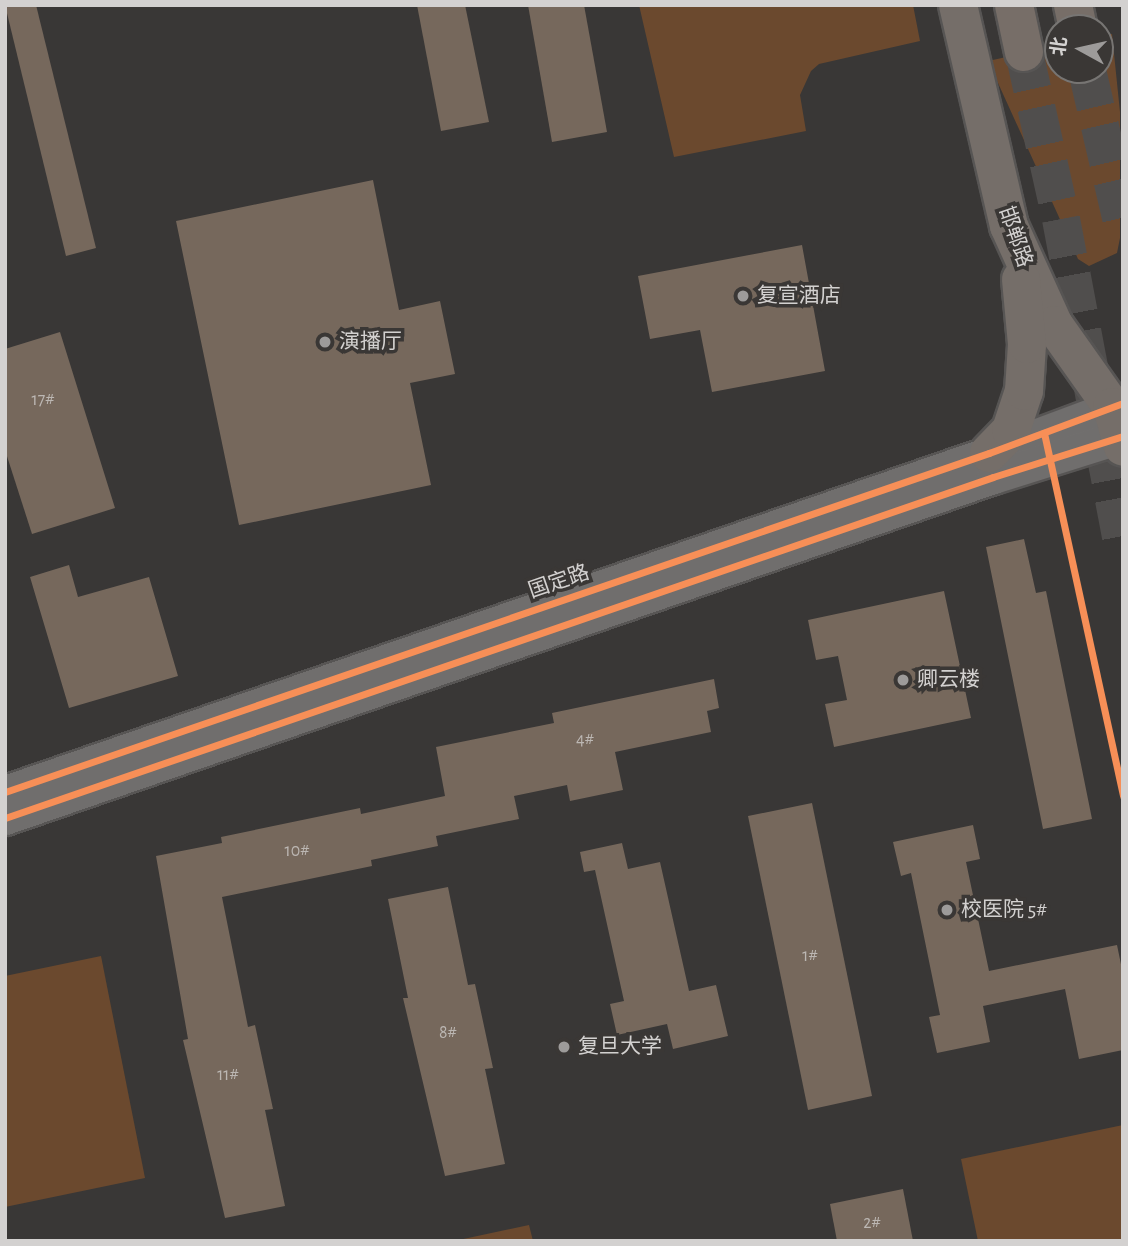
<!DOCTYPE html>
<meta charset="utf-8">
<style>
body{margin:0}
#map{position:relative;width:1128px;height:1246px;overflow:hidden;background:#393736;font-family:"Alegreya Sans","Noto Sans SC",sans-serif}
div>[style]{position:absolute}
.green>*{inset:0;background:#6b492e}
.building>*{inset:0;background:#76685c}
.trunk-tunnel>*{height:38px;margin-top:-19px;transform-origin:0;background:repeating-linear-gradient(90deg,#504e4d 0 38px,transparent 0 57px)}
.roads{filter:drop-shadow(2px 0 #575554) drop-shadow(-2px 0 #575554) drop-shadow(0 2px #575554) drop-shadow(0 -2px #575554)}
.tertiary>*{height:33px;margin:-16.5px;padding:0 16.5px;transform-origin:16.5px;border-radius:16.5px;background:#706e6d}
.primary>*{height:38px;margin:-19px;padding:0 19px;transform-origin:19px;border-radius:19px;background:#756e69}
.trunk>*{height:38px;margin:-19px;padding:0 19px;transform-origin:19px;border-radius:19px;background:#776e68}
.cycleway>*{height:7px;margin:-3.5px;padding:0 3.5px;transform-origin:3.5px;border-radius:3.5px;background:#f78f57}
.dots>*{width:19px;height:19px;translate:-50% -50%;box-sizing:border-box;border:4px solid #3a3735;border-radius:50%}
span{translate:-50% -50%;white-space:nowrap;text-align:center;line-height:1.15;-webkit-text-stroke:7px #3a3735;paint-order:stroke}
.number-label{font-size:18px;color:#bcb7b3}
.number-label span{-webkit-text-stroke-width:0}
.street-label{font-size:21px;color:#d3d1d0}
.poi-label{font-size:21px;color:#d3d1d0}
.left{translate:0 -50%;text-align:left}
.frame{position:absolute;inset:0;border:7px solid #d3d1d0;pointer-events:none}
.north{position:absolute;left:1044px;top:14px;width:70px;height:70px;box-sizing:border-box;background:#3a3735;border:2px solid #777573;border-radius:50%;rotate:278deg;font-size:19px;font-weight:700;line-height:28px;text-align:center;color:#d3d1d0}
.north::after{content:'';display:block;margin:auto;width:24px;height:32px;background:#9d9b9a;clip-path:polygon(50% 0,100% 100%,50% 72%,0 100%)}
</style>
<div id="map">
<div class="green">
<i style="clip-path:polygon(639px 5px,913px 5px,920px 41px,819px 64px,811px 71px,800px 95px,806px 131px,674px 157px)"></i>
<i style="clip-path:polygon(1112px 34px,1120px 112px,1120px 238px,1117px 253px,1089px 266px,1078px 259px,988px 61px,1058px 46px,1058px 70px,1100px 70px,1100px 36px)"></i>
<i style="clip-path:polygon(101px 956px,145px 1178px,5px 1207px,5px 976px)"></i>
<i style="clip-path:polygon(1123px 1125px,1123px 1241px,978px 1241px,961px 1159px)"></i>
<i style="clip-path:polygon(529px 1225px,533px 1241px,454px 1241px)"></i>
</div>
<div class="building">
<i style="clip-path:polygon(5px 5px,36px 5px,96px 248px,66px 256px)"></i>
<i style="clip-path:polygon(417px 5px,465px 5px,489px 122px,441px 131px)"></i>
<i style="clip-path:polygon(528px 5px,584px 5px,607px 132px,552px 142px)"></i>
<i style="clip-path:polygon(373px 180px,399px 310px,440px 301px,455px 374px,410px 383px,431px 485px,239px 525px,176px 221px)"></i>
<i style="clip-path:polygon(802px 245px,825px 371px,712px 392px,700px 330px,650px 339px,638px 276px)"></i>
<i style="clip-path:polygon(60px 332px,115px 508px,32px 534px,5px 450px,5px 349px)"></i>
<i style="clip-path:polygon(1024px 539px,1036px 593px,1046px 591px,1092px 819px,1043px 829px,986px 547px)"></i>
<i style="clip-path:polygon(69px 565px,78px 597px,149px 577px,178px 676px,69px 708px,30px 577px)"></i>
<i style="clip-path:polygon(944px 591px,971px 718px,834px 747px,825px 704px,847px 700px,838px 656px,816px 660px,808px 620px)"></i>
<i style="clip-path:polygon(714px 679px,719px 708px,707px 711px,711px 732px,615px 752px,623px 790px,570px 801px,567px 785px,514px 796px,519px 819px,436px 836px,438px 846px,371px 860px,372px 866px,222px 897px,248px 1027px,255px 1025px,273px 1109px,265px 1110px,285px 1206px,225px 1218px,183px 1040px,188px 1039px,156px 856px,222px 843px,221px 837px,360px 808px,361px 814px,445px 796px,436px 747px,554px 723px,552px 713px)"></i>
<i style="clip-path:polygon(812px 803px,872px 1096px,808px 1110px,748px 816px)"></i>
<i style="clip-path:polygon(973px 825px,980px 859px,966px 862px,989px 971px,1117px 945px,1123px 974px,1123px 1050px,1079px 1059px,1065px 989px,983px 1006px,990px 1042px,937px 1053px,929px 1017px,940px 1015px,911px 873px,901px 876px,893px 842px)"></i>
<i style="clip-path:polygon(622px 843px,628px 869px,660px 862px,689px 991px,716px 985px,728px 1036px,673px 1049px,667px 1024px,617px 1035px,610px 1004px,624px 1001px,595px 870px,584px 872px,580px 852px)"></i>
<i style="clip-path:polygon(448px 887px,468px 985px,475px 984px,493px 1068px,485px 1069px,505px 1164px,445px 1176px,403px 998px,408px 998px,388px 899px)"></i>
<i style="clip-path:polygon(903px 1189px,913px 1241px,837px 1241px,830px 1204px)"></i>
</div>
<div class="trunk-tunnel">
<i style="left:1024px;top:52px;width:171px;rotate:77.5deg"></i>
<i style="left:1061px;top:219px;width:335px;rotate:79.3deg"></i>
<i style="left:1087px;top:70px;width:160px;rotate:77deg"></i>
</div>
<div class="roads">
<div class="tertiary">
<i style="left:5px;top:792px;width:1041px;rotate:-19.01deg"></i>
<i style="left:989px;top:453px;width:143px;rotate:-20.5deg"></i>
<i style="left:5px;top:818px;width:1045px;rotate:-19.04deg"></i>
<i style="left:993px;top:477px;width:136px;rotate:-17.5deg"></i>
</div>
<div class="primary">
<i style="left:958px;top:5px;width:227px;rotate:77deg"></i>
<i style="left:1009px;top:226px;width:109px;rotate:65.6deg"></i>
<i style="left:1054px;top:325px;width:100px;rotate:54.7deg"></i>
<i style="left:1112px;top:407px;width:41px;rotate:74.6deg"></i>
<i style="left:989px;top:453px;width:32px;rotate:-46deg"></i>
<i style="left:1011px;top:430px;width:41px;rotate:-71.6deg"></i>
<i style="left:1024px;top:391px;width:47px;rotate:-86.3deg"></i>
<i style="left:1027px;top:344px;width:65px;rotate:-95.3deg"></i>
</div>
<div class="trunk">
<i style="left:1014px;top:5px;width:48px;rotate:78deg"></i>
<i style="left:1073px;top:5px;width:24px;rotate:78deg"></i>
</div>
</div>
<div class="cycleway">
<i style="left:1044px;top:433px;width:371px;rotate:77.7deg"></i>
<i style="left:5px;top:792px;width:1041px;rotate:-19.01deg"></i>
<i style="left:989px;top:453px;width:143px;rotate:-20.5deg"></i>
<i style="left:5px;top:818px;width:1045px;rotate:-19.04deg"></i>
<i style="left:993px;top:477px;width:136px;rotate:-17.5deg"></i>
</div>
<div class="dots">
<i style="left:743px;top:296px;background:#9d9b9a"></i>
<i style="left:325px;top:342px;background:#9d9b9a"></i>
<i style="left:903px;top:680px;background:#9d9b9a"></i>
<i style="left:947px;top:910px;background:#9d9b9a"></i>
<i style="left:564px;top:1047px;background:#9d9b9a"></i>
</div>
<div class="number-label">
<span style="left:43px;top:400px">17#</span>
<span style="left:585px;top:740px">4#</span>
<span style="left:297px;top:851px">10#</span>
<span style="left:810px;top:956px">1#</span>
<span style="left:448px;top:1033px">8#</span>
<span style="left:228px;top:1075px">11#</span>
<span style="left:872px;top:1223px">2#</span>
</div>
<div class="street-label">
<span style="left:1015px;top:237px;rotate:71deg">邯郸路</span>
<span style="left:559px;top:582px;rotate:-19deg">国定路</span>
</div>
<div class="poi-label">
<span class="left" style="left:757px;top:296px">复宣酒店</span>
<span class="left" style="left:339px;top:342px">演播厅</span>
<span class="left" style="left:917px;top:680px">卿云楼</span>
<span class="left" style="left:961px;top:910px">校医院 5#</span>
<span class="left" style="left:578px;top:1047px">复旦大学</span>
</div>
<div class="frame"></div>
<div class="north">北</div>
</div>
